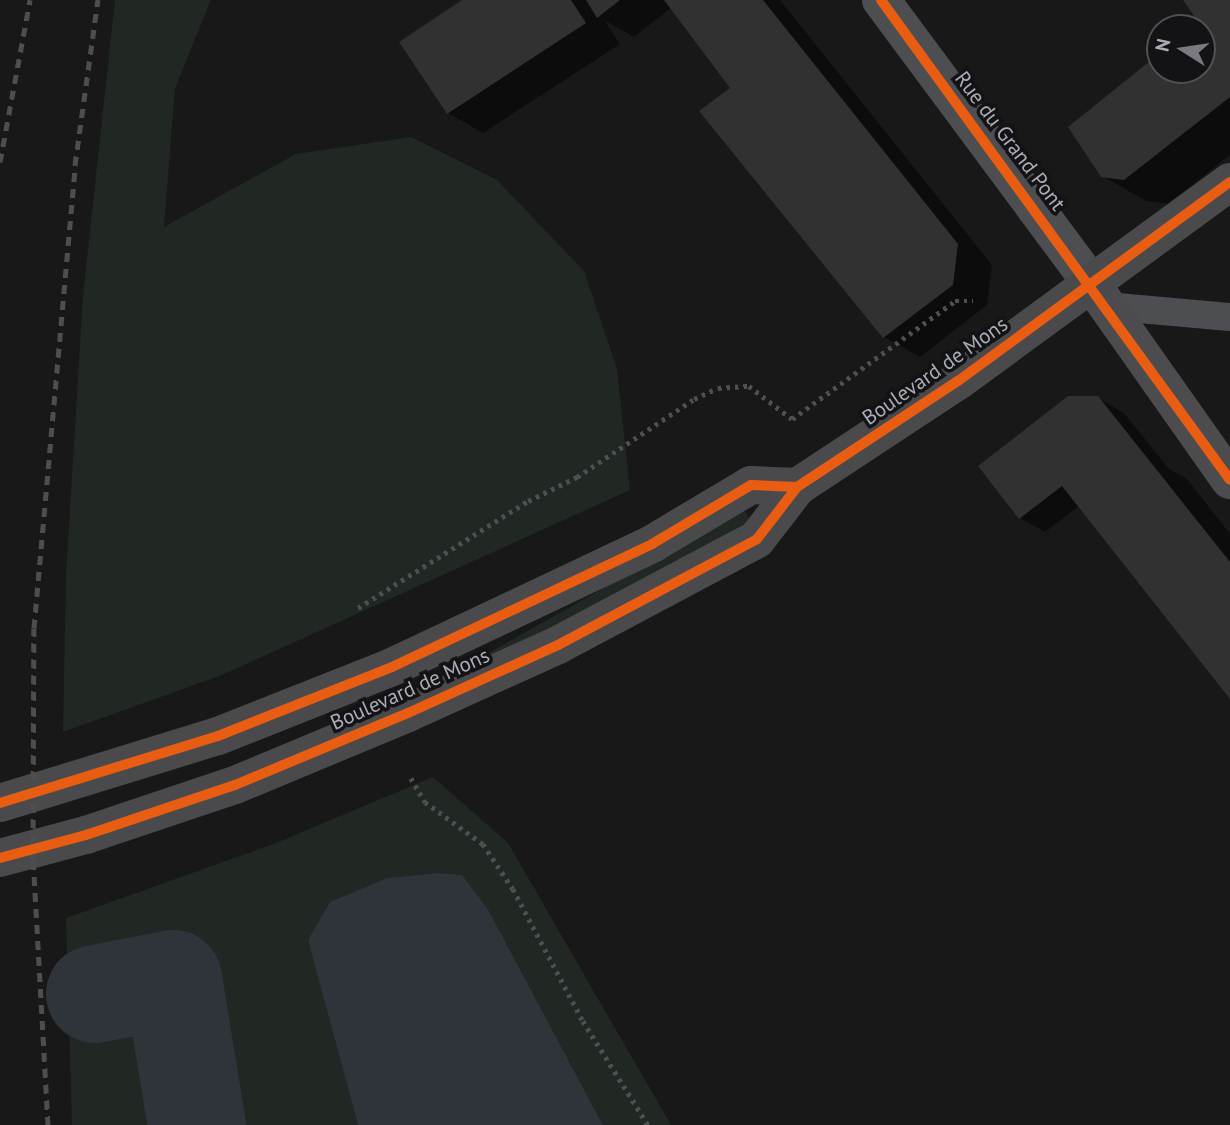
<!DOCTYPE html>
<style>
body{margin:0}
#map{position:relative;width:1230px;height:1125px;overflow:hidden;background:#181818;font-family:"PT Sans",sans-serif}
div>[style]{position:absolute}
.green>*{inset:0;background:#212722}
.water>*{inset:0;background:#2f343b}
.shadow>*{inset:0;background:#0007}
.river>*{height:98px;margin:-49px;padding:0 49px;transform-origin:49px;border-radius:49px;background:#2f343b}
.building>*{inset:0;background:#313132}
.path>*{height:4.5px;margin-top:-2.25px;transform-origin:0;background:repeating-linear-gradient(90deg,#4e4f52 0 3.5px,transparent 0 8.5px)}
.service>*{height:28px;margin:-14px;padding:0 14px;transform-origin:14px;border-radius:14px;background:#4d4e51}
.tertiary>*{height:38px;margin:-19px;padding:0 19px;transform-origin:19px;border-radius:19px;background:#4d4e51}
.secondary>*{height:38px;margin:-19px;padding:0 19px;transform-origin:19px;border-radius:19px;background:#4c4c4f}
.primary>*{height:38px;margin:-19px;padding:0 19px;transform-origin:19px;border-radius:19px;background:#4a4a4d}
.rail>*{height:5px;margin-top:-2.5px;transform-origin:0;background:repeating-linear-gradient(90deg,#4e4e51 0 9px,transparent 0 16px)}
.cycleway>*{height:10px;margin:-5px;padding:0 5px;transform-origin:5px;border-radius:5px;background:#e95d12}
span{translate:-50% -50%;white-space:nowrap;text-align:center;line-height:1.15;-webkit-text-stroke:7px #131214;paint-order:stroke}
.street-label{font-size:21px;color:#abaeb8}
.north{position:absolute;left:1146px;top:14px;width:70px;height:70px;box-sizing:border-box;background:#131214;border:2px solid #505056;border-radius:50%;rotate:282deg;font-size:19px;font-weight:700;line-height:28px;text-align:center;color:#abaeb8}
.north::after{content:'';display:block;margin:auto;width:24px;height:32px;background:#787a80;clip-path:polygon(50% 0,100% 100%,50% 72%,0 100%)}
</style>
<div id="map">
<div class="green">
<i style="clip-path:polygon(115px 0,211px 0,175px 88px,164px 227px,296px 154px,411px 137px,497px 180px,584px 271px,617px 369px,630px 490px,222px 675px,63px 732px,66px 574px,83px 296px)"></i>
<i style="clip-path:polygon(744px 509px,750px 521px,615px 597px,491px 657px,478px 659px)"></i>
<i style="clip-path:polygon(433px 777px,508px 843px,671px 1125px,603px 1125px,489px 911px,436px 873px,387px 878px,308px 939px,358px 1125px,72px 1125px,66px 918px,276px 843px)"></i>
</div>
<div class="water">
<i style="clip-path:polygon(436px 873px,462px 875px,489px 911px,603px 1125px,358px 1125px,308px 940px,330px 902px,387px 878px)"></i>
</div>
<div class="shadow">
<i style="clip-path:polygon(465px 0,780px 0,992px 265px,987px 305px,920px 357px,884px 337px,733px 89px,672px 7px,634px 37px,604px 20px,620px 44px,483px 133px,448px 113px)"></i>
<i style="clip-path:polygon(1185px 0,1230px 0,1230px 155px,1168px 204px,1146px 201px,1102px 176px,1160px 55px,1160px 70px,1202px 70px,1202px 28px,1194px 28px,1201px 22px)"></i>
<i style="clip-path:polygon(1098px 398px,1124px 413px,1169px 469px,1187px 479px,1230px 534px,1230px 696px,1079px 506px,1045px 532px,1020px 518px)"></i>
</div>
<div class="river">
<i style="left:95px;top:994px;width:79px;rotate:-10.9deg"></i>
<i style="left:173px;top:979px;width:148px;rotate:80.7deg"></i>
</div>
<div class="building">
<i style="clip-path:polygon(462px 0,571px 0,586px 23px,447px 114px,399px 42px)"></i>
<i style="clip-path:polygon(586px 0,620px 0,597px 18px)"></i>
<i style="clip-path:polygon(664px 0,763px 0,958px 244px,953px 285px,883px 338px,699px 111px,730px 88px)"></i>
<i style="clip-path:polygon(1183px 0,1230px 0,1230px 97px,1124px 180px,1101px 177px,1068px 127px,1160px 53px,1160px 70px,1202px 70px,1202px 28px,1191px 28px,1198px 22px)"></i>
<i style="clip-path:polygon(1068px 396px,1098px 396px,1230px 562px,1230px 699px,1062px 486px,1019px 519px,978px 466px)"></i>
</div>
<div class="path">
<i style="left:358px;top:608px;width:201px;rotate:-32.2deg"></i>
<i style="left:528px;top:501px;width:55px;rotate:-26.1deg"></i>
<i style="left:577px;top:477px;width:141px;rotate:-33.7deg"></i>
<i style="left:694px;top:399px;width:26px;rotate:-25deg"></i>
<i style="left:718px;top:388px;width:31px;rotate:-4deg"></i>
<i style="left:749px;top:386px;width:54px;rotate:37.5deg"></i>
<i style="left:792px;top:419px;width:201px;rotate:-35.9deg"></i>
<i style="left:955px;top:301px;width:18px"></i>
<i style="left:411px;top:778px;width:28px;rotate:60deg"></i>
<i style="left:425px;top:802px;width:72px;rotate:35.9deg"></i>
<i style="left:483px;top:844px;width:54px;rotate:56.3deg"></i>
<i style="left:513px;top:889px;width:149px;rotate:62.1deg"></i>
<i style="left:583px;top:1021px;width:123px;rotate:58deg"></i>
</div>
<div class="service">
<i style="left:1106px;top:306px;width:124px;rotate:5.1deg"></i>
</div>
<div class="tertiary">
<i style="left:881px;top:0;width:352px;rotate:53.4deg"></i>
</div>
<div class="secondary">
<i style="left:1091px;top:283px;width:241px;rotate:54.8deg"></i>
</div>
<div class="primary">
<i style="left:0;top:803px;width:228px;rotate:-17.1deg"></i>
<i style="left:218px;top:736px;width:187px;rotate:-21.6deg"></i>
<i style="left:392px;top:667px;width:288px;rotate:-25.3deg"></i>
<i style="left:652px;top:544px;width:115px;rotate:-30.8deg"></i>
<i style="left:751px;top:485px;width:46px;rotate:2.5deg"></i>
<i style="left:0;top:858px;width:89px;rotate:-15deg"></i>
<i style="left:86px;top:835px;width:157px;rotate:-18.6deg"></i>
<i style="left:235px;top:785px;width:187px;rotate:-22.6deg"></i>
<i style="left:408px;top:713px;width:165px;rotate:-24.4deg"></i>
<i style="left:558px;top:645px;width:225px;rotate:-28deg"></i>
<i style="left:757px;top:539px;width:66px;rotate:-52.4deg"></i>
<i style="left:797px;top:487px;width:193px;rotate:-33.4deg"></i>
<i style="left:958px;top:381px;width:337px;rotate:-36.2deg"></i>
</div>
<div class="rail">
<i style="left:0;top:162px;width:165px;rotate:-79.5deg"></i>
<i style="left:48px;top:1125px;width:265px;rotate:-93.2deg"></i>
<i style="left:33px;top:860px;width:232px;rotate:-89.8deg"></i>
<i style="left:34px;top:628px;width:465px;rotate:-84.9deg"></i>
<i style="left:75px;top:165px;width:167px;rotate:-82.1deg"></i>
</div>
<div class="cycleway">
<i style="left:881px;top:0;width:593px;rotate:53.98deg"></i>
<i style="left:0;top:803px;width:228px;rotate:-17.1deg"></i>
<i style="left:218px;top:736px;width:187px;rotate:-21.6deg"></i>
<i style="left:392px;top:667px;width:288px;rotate:-25.3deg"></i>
<i style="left:652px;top:544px;width:115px;rotate:-30.8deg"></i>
<i style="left:751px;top:485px;width:46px;rotate:2.5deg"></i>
<i style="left:0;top:858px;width:89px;rotate:-15deg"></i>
<i style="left:86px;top:835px;width:157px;rotate:-18.6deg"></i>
<i style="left:235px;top:785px;width:187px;rotate:-22.6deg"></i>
<i style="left:408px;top:713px;width:165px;rotate:-24.4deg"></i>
<i style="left:558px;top:645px;width:225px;rotate:-28deg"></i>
<i style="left:757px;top:539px;width:66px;rotate:-52.4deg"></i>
<i style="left:797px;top:487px;width:193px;rotate:-33.4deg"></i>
<i style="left:958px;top:381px;width:337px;rotate:-36.2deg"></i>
</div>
<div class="street-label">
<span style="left:1010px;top:141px;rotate:53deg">Rue du Grand Pont</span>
<span style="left:935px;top:371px;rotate:-35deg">Boulevard de Mons</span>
<span style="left:410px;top:689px;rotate:-24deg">Boulevard de Mons</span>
</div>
<div class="north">N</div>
</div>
